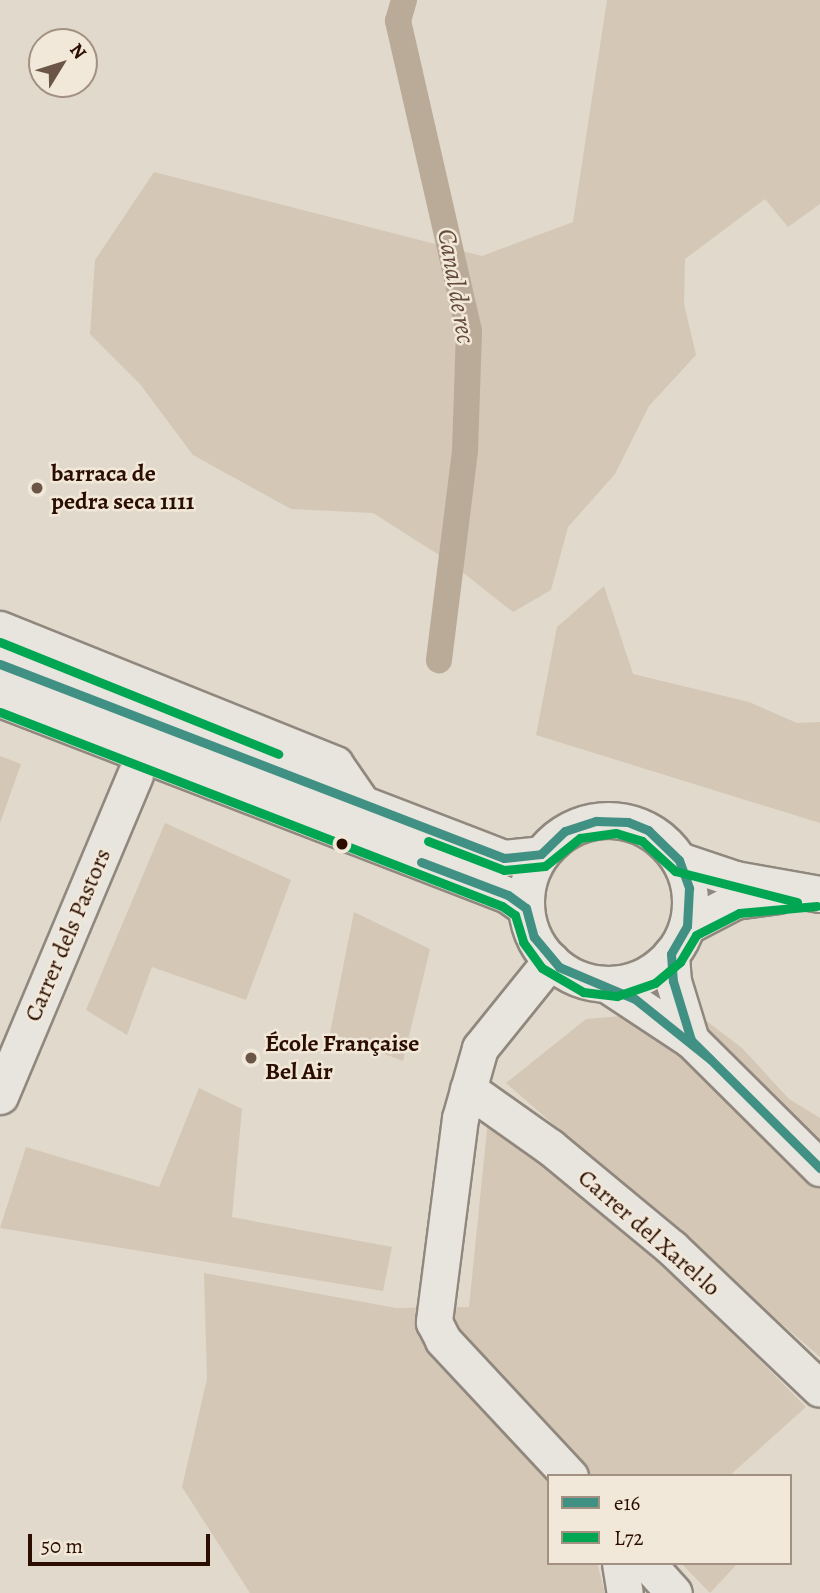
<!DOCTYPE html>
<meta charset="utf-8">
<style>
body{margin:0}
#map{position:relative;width:820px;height:1593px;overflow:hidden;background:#e1d9cc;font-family:Alegreya,serif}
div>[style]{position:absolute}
.green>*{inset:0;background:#d4c7b5}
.canal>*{height:26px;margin:-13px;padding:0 13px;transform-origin:13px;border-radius:13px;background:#baaa98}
.roads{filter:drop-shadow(2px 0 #90887e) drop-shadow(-2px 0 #90887e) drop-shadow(0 2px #90887e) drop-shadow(0 -2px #90887e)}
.minor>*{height:35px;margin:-17.5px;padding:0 17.5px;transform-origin:17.5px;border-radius:17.5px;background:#e8e4de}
.minor>.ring{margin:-17.5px;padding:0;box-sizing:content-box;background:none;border:35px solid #e8e4de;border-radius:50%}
.bus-1>*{height:9px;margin:-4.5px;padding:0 4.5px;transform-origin:4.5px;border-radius:4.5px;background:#409183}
.bus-2>*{height:9px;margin:-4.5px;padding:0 4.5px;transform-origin:4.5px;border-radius:4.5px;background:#00a651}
.dots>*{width:19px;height:19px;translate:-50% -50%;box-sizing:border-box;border:4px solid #f1e8d9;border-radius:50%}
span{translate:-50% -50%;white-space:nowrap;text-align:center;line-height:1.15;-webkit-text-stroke:5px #f1e8d9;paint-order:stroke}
.poi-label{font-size:24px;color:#2c0e00;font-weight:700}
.left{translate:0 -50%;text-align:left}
.street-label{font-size:24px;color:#2c0e00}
.water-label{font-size:26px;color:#644b3a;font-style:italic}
.legend{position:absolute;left:547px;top:1474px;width:245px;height:91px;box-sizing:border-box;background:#f1e8d9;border:2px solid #a29182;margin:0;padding:9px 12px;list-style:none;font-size:21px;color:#2c0e00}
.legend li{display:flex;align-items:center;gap:14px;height:35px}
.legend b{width:35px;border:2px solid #a29182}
.north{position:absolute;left:28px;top:28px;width:70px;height:70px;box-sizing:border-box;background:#f1e8d9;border:2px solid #a29182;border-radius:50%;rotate:52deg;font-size:19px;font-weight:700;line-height:28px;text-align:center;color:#2c0e00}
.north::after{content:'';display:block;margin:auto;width:24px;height:32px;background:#6b5547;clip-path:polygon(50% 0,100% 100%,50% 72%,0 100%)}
.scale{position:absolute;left:28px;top:1534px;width:182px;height:32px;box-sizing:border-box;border:4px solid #2c0e00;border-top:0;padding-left:9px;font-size:21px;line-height:24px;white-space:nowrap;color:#2c0e00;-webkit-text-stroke:5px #f1e8d9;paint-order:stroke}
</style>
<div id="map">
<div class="green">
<i style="clip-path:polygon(607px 0,820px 0,820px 204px,788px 227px,765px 199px,685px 259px,684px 304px,696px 355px,649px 406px,615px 474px,568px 527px,551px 590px,513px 612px,447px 560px,373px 513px,291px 509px,193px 455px,140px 384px,90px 334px,95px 260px,154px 172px,482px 256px,573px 222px)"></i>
<i style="clip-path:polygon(604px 586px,633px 674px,749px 702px,797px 723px,820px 722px,820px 823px,536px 735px,557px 627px)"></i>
<i style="clip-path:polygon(0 756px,21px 764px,0 823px)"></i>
<i style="clip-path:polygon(165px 823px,291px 880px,246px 1000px,152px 967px,127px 1035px,86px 1010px)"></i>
<i style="clip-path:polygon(354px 912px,430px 949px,403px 1061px,330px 1033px)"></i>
<i style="clip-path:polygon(692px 1010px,742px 1048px,789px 1099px,820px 1118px,820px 1357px,506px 1083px,586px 1019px)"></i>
<i style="clip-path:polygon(199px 1088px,242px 1109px,232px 1217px,392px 1247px,383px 1291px,0 1228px,26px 1147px,159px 1187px)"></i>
<i style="clip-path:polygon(489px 1110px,692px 1292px,806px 1407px,729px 1476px,549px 1476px,549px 1563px,597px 1563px,605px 1593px,250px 1593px,182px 1487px,207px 1379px,204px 1273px,396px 1308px,469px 1307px)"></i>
<i style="clip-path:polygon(681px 1563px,738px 1563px,710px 1593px)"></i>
</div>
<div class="canal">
<i style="left:404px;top:0;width:22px;rotate:106deg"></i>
<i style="left:398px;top:21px;width:318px;rotate:77.1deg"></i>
<i style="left:469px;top:331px;width:120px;rotate:91.9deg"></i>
<i style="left:465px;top:451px;width:211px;rotate:97.1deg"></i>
</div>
<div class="roads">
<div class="minor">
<i style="left:0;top:629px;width:361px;rotate:21.9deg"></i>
<i style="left:335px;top:764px;width:47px;rotate:55.3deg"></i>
<i style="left:0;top:664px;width:540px;rotate:21.05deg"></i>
<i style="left:504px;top:858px;width:37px;rotate:-6deg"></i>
<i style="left:0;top:699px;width:544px;rotate:21.1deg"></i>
<i style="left:508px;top:895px;width:22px;rotate:36deg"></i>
<i class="ring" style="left:526px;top:820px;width:129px;height:129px"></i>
<i style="left:679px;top:860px;width:59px;rotate:18.7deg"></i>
<i style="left:735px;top:879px;width:86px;rotate:10deg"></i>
<i style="left:687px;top:926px;width:54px;rotate:-27.5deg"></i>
<i style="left:735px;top:901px;width:43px;rotate:-7.9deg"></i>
<i style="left:671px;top:954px;width:27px;rotate:86deg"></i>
<i style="left:673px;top:981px;width:62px;rotate:73deg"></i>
<i style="left:551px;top:960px;width:113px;rotate:128.9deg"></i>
<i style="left:480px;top:1048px;width:73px;rotate:105.9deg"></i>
<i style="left:460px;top:1118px;width:206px;rotate:97.3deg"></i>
<i style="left:434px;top:1322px;width:20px;rotate:63deg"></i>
<i style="left:443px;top:1340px;width:186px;rotate:47deg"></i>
<i style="left:606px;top:984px;width:102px;rotate:33.4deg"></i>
<i style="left:691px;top:1040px;width:182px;rotate:44.8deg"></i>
<i style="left:468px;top:1089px;width:100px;rotate:35.3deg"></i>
<i style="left:550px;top:1147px;width:158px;rotate:39.6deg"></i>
<i style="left:672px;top:1248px;width:204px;rotate:43.6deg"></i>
<i style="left:0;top:1096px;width:348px;rotate:-67.2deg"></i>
<i style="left:620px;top:1563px;width:30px;rotate:81deg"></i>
<i style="left:647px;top:1563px;width:40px;rotate:48deg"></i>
</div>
</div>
<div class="bus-1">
<i style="left:0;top:664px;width:540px;rotate:21.05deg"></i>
<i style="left:504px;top:858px;width:37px;rotate:-6deg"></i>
<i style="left:541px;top:854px;width:33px;rotate:-44deg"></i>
<i style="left:565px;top:831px;width:33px;rotate:-18deg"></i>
<i style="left:596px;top:821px;width:32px;rotate:2deg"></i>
<i style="left:628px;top:822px;width:22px;rotate:22deg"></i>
<i style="left:648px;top:830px;width:43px;rotate:44.1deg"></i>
<i style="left:679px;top:860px;width:30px;rotate:70deg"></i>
<i style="left:689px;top:888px;width:38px;rotate:93deg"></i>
<i style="left:687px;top:926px;width:32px;rotate:120deg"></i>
<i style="left:671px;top:954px;width:27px;rotate:86deg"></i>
<i style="left:673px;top:981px;width:62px;rotate:73deg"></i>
<i style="left:691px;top:1040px;width:182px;rotate:44.8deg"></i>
<i style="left:421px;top:862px;width:93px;rotate:20.8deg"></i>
<i style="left:508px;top:895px;width:22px;rotate:36deg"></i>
<i style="left:526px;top:908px;width:30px;rotate:75deg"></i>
<i style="left:534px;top:937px;width:39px;rotate:50deg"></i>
<i style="left:559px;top:967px;width:82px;rotate:22.8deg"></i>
<i style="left:635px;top:999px;width:96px;rotate:38.7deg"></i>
</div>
<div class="bus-2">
<i style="left:0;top:642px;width:300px;rotate:21.9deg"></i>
<i style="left:0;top:712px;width:538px;rotate:21.13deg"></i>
<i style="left:502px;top:906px;width:16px;rotate:35deg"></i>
<i style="left:515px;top:915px;width:28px;rotate:73deg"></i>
<i style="left:523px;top:942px;width:32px;rotate:54deg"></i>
<i style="left:542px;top:968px;width:48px;rotate:30.3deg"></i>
<i style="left:583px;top:992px;width:34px;rotate:7deg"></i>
<i style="left:617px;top:996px;width:40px;rotate:-18.9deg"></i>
<i style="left:655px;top:983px;width:33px;rotate:-40deg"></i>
<i style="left:680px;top:962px;width:31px;rotate:-59deg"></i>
<i style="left:696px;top:935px;width:48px;rotate:-27.1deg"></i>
<i style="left:739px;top:913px;width:78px;rotate:-5.1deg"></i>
<i style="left:428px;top:841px;width:81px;rotate:20.9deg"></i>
<i style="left:504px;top:870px;width:41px;rotate:-5.6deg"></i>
<i style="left:545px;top:866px;width:45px;rotate:-38.7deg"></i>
<i style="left:580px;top:838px;width:36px;rotate:-8deg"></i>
<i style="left:616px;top:833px;width:27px;rotate:17deg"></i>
<i style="left:642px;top:841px;width:45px;rotate:42.3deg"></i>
<i style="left:675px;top:871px;width:126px;rotate:14.3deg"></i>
</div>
<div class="dots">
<i style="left:37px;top:488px;background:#6b5547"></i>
<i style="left:342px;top:844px;background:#2c0e00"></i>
<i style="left:251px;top:1058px;background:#6b5547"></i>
</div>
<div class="poi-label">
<span class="left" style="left:51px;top:488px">barraca de<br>pedra seca 1111</span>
<span class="left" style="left:265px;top:1058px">École Française<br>Bel Air</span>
</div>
<div class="street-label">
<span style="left:68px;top:935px;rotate:-67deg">Carrer dels Pastors</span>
<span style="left:649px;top:1233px;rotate:41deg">Carrer del Xarel·lo</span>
</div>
<div class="water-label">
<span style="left:456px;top:286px;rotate:80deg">Canal de rec</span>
</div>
<ul class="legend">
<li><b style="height:9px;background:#409183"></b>e16</li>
<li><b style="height:9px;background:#00a651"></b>L72</li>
</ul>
<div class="north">N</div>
<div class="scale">50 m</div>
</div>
